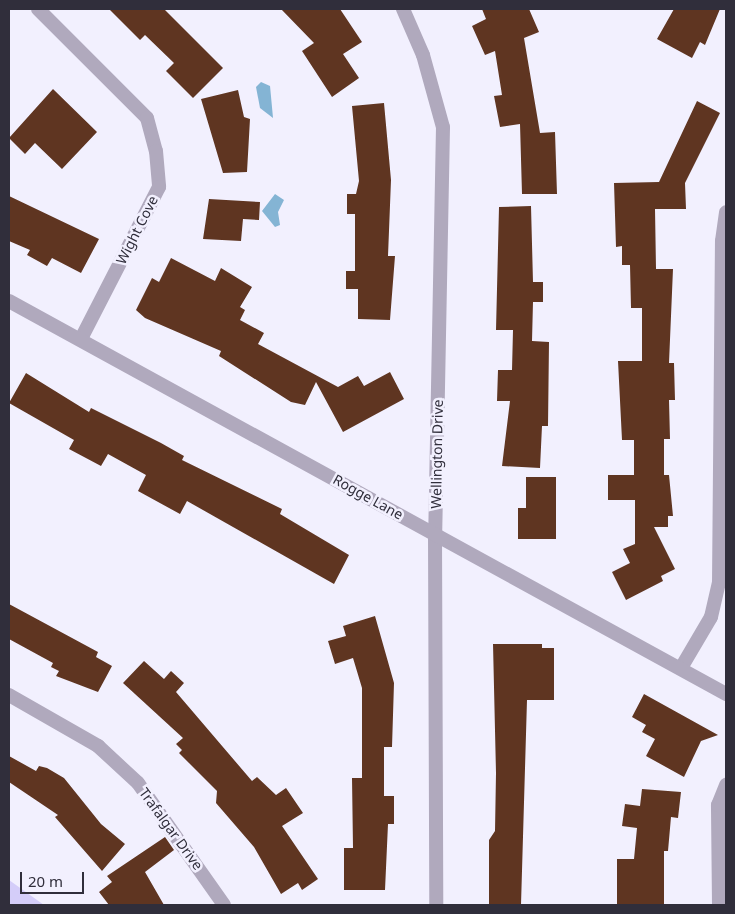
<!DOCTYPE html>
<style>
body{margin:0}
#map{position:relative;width:735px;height:914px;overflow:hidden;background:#f2f0fe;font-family:"Noto Sans",sans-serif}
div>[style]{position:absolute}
.green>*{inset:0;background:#d4cdf9}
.water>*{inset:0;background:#84b4d4}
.building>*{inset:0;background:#5f3521}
.minor>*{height:14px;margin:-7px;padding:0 7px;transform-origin:7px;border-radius:7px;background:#b0a9bd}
.tertiary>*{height:14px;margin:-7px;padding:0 7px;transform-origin:7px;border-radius:7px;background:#b0a9bd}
span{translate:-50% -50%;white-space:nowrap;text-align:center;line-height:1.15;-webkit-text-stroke:5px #f2f0fe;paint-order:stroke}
.street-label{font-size:14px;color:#302e3b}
.frame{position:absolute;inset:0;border:10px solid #302e3b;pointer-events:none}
.scale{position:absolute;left:20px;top:872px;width:64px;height:22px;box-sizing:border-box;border:2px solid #302e3b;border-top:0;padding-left:6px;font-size:15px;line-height:18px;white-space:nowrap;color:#302e3b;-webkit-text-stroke:4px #f2f0fe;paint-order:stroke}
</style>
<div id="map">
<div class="green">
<i style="clip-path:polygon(9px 880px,44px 905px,9px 905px)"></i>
</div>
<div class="water">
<i style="clip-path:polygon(261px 82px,270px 86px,273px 118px,260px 108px,256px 87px)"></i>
<i style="clip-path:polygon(275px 194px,284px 200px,278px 212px,280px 225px,275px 227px,262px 211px)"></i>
</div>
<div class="building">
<i style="clip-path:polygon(109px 9px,164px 9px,223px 68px,193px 98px,166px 71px,174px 63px,145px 35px,140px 40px)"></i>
<i style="clip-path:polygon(281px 9px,340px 9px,362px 42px,343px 54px,359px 78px,332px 97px,302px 51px,314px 43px)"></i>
<i style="clip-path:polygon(482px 9px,529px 9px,539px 32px,524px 38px,540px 133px,555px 132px,557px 194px,522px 194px,520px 124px,500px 127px,494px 96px,502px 95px,495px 51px,485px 55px,472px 26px,486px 19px)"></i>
<i style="clip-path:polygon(674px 9px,720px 9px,705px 45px,700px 42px,692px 58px,657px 39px)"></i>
<i style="clip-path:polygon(53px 89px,97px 132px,62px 169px,35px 143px,25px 154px,9px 138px)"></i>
<i style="clip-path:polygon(238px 90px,244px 117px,250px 119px,247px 172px,223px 173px,201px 99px)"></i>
<i style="clip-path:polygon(697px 101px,720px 113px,685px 183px,686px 209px,655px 209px,656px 269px,673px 269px,669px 363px,674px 363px,675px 400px,669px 400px,670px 439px,664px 439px,664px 475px,669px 475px,673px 516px,668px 516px,668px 527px,654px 527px,675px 569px,661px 576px,663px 581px,626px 600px,612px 572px,630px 563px,623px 549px,635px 544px,635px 500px,608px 500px,608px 475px,634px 475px,634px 440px,622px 440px,618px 361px,642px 361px,642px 308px,631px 308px,630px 265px,622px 265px,622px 246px,616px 247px,614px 183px,659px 182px)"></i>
<i style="clip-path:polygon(384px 103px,391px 180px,388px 256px,395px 256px,390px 320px,358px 319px,358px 289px,346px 289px,346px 271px,355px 271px,355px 214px,347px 214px,347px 194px,356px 194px,359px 181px,352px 106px)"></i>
<i style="clip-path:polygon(9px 196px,99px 239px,81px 273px,52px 258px,47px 266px,27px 255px,30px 250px,9px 241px)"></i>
<i style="clip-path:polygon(209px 199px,260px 202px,259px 220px,243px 219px,241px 241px,203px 239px)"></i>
<i style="clip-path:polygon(531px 206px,533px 282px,543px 282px,543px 302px,533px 302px,532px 341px,549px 342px,548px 426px,542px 426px,540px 468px,502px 466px,510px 401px,497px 401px,498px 370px,512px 370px,513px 330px,496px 330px,499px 207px)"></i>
<i style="clip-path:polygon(171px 258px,215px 281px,221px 268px,252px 287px,240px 307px,245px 310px,240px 320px,264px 333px,258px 344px,338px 387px,358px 376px,364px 386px,390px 372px,404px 399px,343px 432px,316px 382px,305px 405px,291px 402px,219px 356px,221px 351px,145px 318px,136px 310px,152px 278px,159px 282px)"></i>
<i style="clip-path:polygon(26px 373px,89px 412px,91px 408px,161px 443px,184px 456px,182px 460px,282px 509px,280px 514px,349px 555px,334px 584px,187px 501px,180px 514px,138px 491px,146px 475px,108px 454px,101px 466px,69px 449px,74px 440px,9px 403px)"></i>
<i style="clip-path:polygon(526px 477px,556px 477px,556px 539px,518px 539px,518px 508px,526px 508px)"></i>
<i style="clip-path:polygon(9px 604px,98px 652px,96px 657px,112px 666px,98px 692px,56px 676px,59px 671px,51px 667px,53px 663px,9px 639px)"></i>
<i style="clip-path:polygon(375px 616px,394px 683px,392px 747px,384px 747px,384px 796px,394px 796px,394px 824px,388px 824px,385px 890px,344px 890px,344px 848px,353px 848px,352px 778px,362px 778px,362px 688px,353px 658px,335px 664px,328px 641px,346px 636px,343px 626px)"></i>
<i style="clip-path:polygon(493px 644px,542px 644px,542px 648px,554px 648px,554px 700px,527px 700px,521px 905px,489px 905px,489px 840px,495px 831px,496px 773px)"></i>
<i style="clip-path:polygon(144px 661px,164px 679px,171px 671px,184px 683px,176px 692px,252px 781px,257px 777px,276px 795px,286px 788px,303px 813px,282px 826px,318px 879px,302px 890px,298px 883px,281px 894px,254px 847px,216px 803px,217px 791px,179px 753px,182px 750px,176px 744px,183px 738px,123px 683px)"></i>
<i style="clip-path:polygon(644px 694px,718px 735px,701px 741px,684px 777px,646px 756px,655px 739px,642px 732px,646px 725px,632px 717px)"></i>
<i style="clip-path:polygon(9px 756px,36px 771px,39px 766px,47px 768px,64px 778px,101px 824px,125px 844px,102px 871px,55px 817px,58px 815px,9px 782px)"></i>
<i style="clip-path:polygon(642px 789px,681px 792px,678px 818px,671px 817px,668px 851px,664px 851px,664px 905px,617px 905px,617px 859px,634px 859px,637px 828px,622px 826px,625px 804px,640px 806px)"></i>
<i style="clip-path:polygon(165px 837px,174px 850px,145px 872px,164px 905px,109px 905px,99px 892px,112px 882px,107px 876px)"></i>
</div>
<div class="minor">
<i style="left:38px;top:9px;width:154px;rotate:45deg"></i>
<i style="left:147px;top:118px;width:34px;rotate:75deg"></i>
<i style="left:156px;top:151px;width:36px;rotate:85deg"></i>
<i style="left:159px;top:187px;width:171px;rotate:117.2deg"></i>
<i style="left:403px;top:9px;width:50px;rotate:66.5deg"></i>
<i style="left:423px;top:55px;width:75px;rotate:74.5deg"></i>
<i style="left:443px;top:127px;width:408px;rotate:91.1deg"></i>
<i style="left:435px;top:535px;width:370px;rotate:89.8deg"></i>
<i style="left:681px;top:668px;width:59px;rotate:-59.5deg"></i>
<i style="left:711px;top:617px;width:35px;rotate:-77deg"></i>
<i style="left:719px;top:583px;width:342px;rotate:-89.5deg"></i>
<i style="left:722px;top:241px;width:29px;rotate:-82deg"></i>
<i style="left:9px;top:695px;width:103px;rotate:29.8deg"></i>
<i style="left:98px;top:746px;width:54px;rotate:42.8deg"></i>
<i style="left:138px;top:783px;width:149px;rotate:54.8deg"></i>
<i style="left:719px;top:905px;width:100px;rotate:-90.6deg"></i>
<i style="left:718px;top:805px;width:22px;rotate:-68deg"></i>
</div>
<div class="tertiary">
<i style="left:9px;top:301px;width:818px;rotate:28.73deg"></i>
</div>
<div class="street-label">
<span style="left:137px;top:230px;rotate:-63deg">Wight Cove</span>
<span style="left:437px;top:454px;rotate:-89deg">Wellington Drive</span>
<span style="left:368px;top:497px;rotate:29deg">Rogge Lane</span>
<span style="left:171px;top:829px;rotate:54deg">Trafalgar Drive</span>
</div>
<div class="frame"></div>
<div class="scale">20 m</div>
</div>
